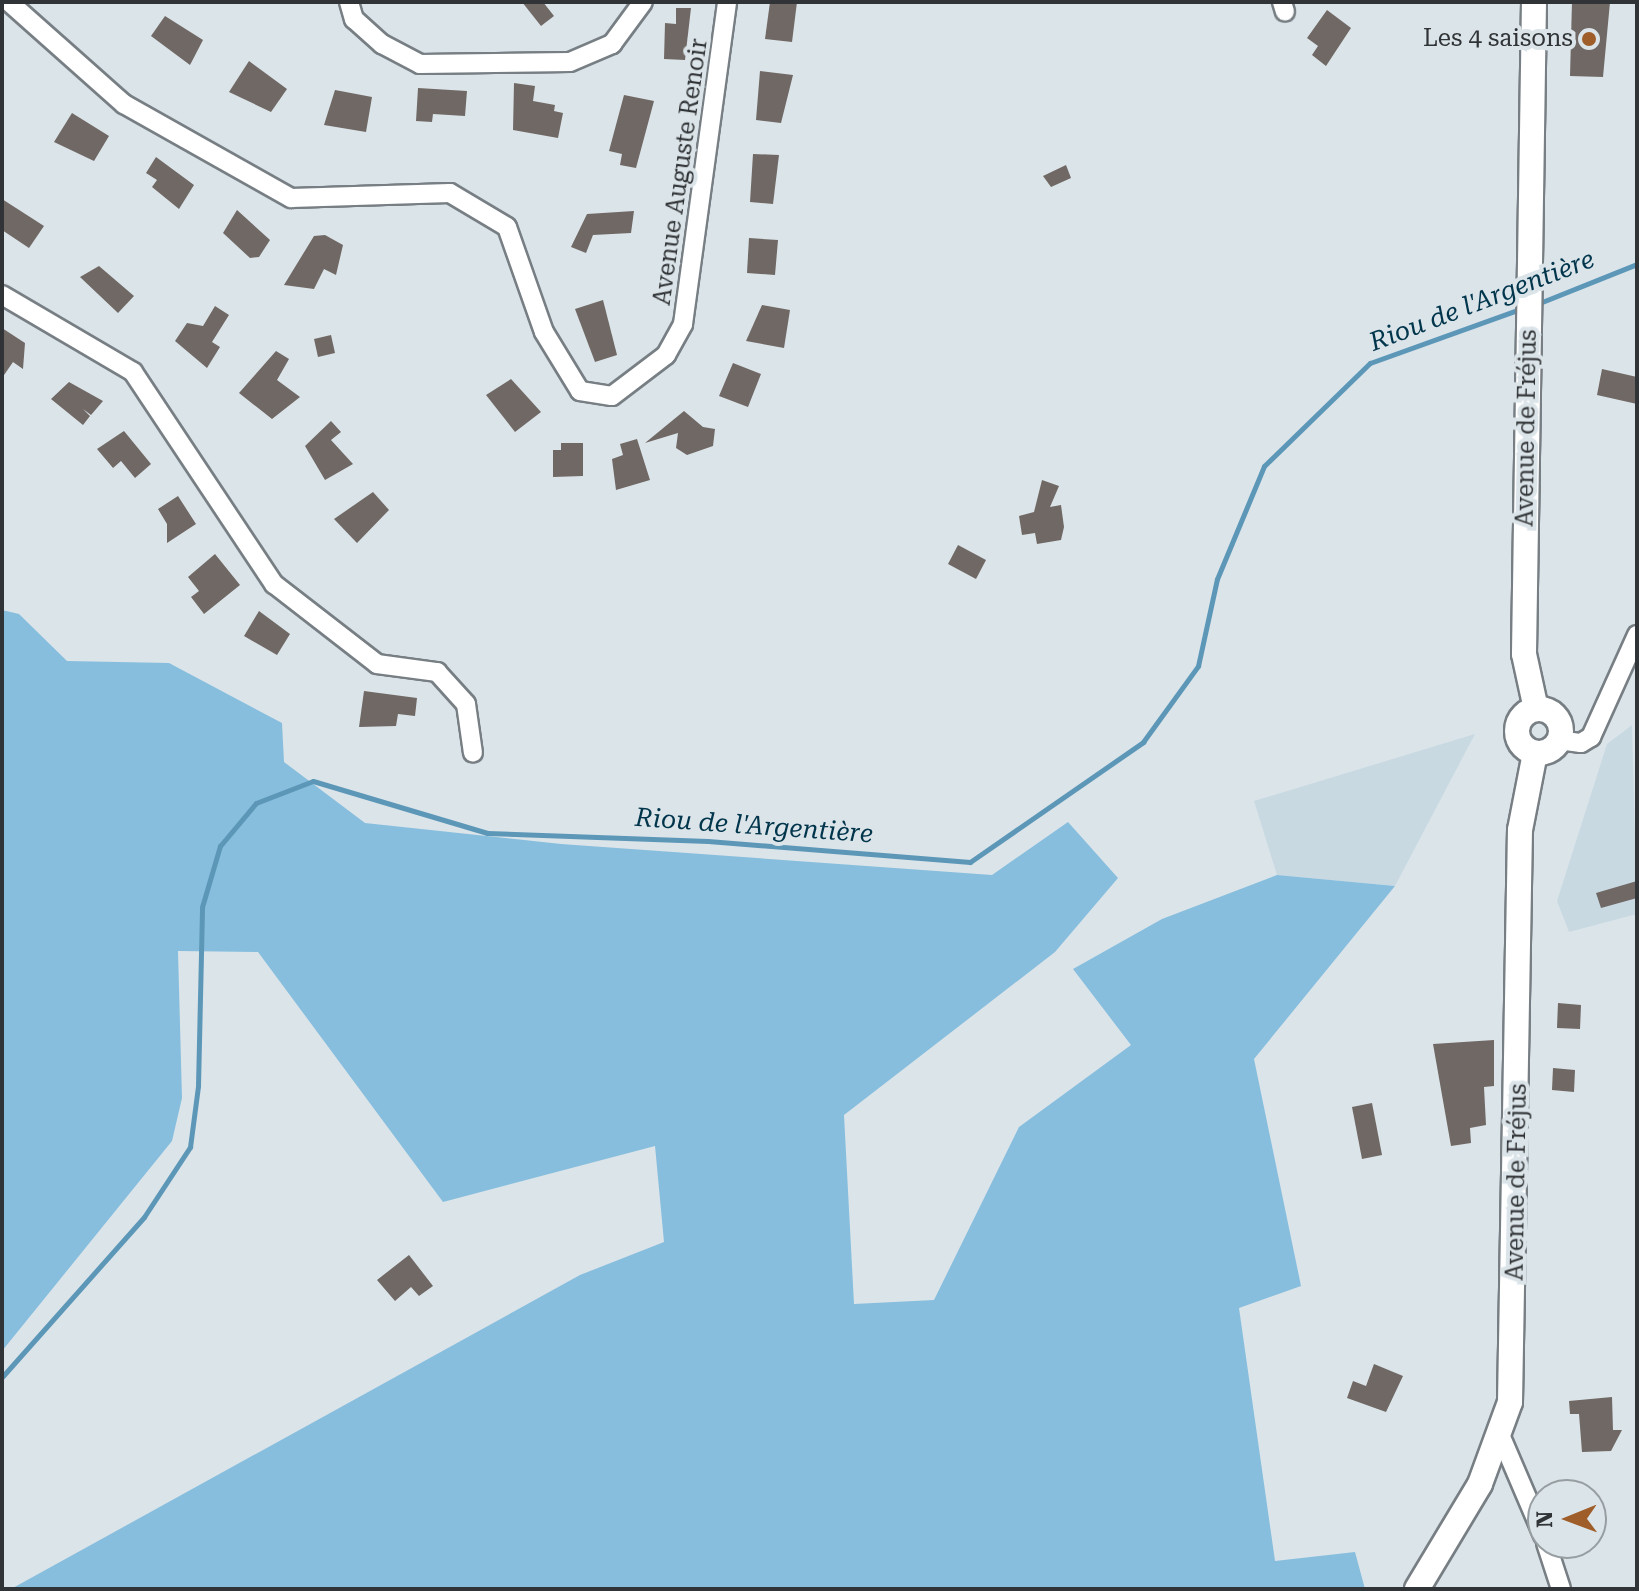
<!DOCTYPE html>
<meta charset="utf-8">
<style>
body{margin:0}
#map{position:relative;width:1639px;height:1591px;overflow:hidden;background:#dbe4e9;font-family:"Roboto Serif",serif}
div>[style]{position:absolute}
.built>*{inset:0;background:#c8d9e2}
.green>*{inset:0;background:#87bede}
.stream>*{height:5px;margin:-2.5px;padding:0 2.5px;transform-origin:2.5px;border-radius:2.5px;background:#5d97b8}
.building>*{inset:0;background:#706864}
.roads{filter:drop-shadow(2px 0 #777f84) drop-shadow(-2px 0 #777f84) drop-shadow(0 2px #777f84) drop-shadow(0 -2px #777f84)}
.minor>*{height:18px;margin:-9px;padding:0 9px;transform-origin:9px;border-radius:9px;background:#fff}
.major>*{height:24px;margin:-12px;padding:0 12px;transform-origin:12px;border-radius:12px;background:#fff}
.major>.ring{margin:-12px;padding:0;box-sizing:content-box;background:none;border:24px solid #fff;border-radius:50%}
.dots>*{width:22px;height:22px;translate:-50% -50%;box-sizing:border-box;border:4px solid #dbe4e9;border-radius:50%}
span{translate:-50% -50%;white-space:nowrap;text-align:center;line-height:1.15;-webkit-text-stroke:8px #dbe4e9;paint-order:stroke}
.poi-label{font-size:24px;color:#313436}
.right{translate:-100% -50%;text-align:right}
.street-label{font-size:24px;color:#313436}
.water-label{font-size:26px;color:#00354c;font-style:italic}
.frame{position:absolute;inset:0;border:4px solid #313436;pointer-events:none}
.north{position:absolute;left:1527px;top:1479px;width:80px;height:80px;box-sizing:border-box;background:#dbe4e9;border:2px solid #979ea1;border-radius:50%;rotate:269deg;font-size:22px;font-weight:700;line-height:32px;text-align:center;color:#313436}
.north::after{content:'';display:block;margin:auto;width:28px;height:36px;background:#9f5e29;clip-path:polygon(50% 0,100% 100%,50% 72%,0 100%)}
</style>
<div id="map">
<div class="built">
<i style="clip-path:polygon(1632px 725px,1637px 914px,1569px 932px,1557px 901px,1607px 744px)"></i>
<i style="clip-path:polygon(1475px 734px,1395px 886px,1277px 875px,1254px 801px)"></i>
</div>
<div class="green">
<i style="clip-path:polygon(2px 610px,19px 614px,67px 661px,169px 663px,282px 723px,284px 762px,365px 823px,561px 844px,992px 875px,1068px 822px,1118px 878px,1055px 952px,844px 1115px,854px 1304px,934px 1300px,1019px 1127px,1131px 1045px,1073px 969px,1162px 919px,1277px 875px,1395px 886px,1254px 1059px,1301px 1286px,1239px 1308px,1275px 1561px,1355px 1552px,1365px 1589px,11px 1589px,580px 1275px,664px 1242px,655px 1146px,443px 1202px,258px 952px,178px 951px,182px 1098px,172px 1141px,2px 1351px)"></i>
</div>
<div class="stream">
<i style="left:1537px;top:304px;width:108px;rotate:-21.8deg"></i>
<i style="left:2px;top:1377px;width:214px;rotate:-48.4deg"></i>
<i style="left:144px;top:1217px;width:84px;rotate:-56.7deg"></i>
<i style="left:190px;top:1147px;width:62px;rotate:-82.5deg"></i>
<i style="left:198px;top:1086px;width:179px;rotate:-88.7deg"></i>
<i style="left:202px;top:907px;width:64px;rotate:-73.6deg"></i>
<i style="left:220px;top:846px;width:56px;rotate:-50.1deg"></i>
<i style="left:256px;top:803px;width:61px;rotate:-21.1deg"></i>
<i style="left:313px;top:781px;width:182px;rotate:16.6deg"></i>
<i style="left:487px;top:833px;width:221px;rotate:2.1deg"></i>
<i style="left:708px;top:841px;width:263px;rotate:4.6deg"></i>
<i style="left:970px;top:862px;width:211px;rotate:-34.7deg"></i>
<i style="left:1143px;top:742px;width:94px;rotate:-54.1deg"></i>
<i style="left:1198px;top:666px;width:89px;rotate:-77.7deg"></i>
<i style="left:1217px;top:579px;width:122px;rotate:-67.4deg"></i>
<i style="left:1264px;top:466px;width:148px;rotate:-44.2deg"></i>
<i style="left:1370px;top:363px;width:163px;rotate:-19.8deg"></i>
</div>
<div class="building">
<i style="clip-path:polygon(522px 2px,543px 2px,554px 16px,541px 26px)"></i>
<i style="clip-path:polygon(770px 2px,797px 2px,792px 42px,765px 39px)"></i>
<i style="clip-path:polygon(1572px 2px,1610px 2px,1603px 77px,1570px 76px)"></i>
<i style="clip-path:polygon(676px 8px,691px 8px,685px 60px,664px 59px,665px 23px,676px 24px)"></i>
<i style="clip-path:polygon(1327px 10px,1351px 28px,1326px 66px,1312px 55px,1318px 46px,1307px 38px)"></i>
<i style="clip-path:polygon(165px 16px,203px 40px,190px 65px,151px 36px)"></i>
<i style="clip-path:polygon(249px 61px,287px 89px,271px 112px,229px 92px)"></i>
<i style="clip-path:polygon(760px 71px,793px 75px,781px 123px,756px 120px)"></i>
<i style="clip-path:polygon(514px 83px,535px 86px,533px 101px,555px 105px,554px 111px,563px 113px,558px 138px,513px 130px)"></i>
<i style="clip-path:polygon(418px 88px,467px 91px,465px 116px,433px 114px,432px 122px,416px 121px)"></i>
<i style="clip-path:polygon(335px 90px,372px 97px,366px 132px,324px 125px)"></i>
<i style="clip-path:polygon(624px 95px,654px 101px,636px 168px,620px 165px,622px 154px,609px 151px)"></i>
<i style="clip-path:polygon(72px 113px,109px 136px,94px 161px,54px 142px)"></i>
<i style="clip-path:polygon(753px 154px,779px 155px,773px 204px,750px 202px)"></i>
<i style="clip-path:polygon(156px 157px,194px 185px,179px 209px,152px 187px,157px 180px,146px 173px)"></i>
<i style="clip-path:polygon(1066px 165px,1071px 178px,1051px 187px,1043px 176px)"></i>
<i style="clip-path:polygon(2px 199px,44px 226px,29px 248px,2px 230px)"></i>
<i style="clip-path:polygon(237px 210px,270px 240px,259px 257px,250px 258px,223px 233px)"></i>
<i style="clip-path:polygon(634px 211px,631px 233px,593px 235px,586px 253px,571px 247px,587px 214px)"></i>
<i style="clip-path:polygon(325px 235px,343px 245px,336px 275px,324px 269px,314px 289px,284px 285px,314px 236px)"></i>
<i style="clip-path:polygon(749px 238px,778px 240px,775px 275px,747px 273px)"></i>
<i style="clip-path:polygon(99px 266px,134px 296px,118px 313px,80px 277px)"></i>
<i style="clip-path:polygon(603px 300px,617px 355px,595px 362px,575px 309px)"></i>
<i style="clip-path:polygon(762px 305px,790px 310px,784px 348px,746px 341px)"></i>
<i style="clip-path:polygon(215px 306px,229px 315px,212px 342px,220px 347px,207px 368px,175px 341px,187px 323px,203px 326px)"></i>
<i style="clip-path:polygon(2px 328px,25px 343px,23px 369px,13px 362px,2px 378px)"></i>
<i style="clip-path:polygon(331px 335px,335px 353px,318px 357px,314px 339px)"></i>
<i style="clip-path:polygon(276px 351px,289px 359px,277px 380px,300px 397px,272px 419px,239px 393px)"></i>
<i style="clip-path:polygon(733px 363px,761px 374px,748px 407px,719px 396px)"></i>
<i style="clip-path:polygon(1602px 369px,1637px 377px,1637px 404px,1597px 395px)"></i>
<i style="clip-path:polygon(511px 379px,541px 412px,515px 432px,486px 395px)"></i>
<i style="clip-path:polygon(69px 382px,103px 401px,91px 415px,83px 409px,90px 416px,83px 425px,51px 399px)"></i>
<i style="clip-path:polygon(684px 411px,703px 427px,715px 429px,713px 446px,687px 455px,676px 448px,678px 433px,645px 443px)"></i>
<i style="clip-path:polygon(331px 421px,341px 432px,331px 440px,353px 464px,325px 480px,305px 446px)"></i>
<i style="clip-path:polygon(124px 431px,151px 464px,135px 478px,121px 461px,113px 468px,97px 449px)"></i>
<i style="clip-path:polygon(637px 439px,650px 480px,616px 490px,612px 459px,623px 455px,620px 444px)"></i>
<i style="clip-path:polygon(561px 443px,583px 443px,583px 476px,553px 477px,553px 450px,561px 450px)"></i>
<i style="clip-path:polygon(1042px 480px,1059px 486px,1050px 507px,1061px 505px,1064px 527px,1061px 540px,1037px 544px,1035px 533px,1022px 535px,1019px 516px,1034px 512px)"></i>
<i style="clip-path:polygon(373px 492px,389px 510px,357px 543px,334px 519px)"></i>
<i style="clip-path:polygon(178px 496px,196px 524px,167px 543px,167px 524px,158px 509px)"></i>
<i style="clip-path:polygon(958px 545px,986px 560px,976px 579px,948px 564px)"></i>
<i style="clip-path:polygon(215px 554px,240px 585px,204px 614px,191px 597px,199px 591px,188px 577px)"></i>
<i style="clip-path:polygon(259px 611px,290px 634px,277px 655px,244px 636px)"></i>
<i style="clip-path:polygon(364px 691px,417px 698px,415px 716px,398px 714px,396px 726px,359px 727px)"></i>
<i style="clip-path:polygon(1637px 881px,1637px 898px,1601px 908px,1596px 893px)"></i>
<i style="clip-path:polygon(1558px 1003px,1581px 1005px,1580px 1029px,1557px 1028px)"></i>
<i style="clip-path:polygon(1494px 1040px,1494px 1086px,1484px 1087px,1486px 1125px,1470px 1128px,1471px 1143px,1451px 1146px,1433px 1044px)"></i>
<i style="clip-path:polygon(1553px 1068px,1575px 1070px,1574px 1092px,1552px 1090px)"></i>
<i style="clip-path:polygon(1372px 1103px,1382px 1155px,1362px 1159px,1352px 1107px)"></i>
<i style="clip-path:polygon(409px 1255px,433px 1286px,419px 1296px,411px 1287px,395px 1301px,377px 1280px)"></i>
<i style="clip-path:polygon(1374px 1364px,1403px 1376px,1386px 1412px,1347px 1398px,1353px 1381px,1366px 1386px)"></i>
<i style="clip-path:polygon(1612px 1397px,1613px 1430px,1622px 1430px,1611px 1451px,1582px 1452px,1579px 1414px,1570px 1414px,1569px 1401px)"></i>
</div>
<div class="roads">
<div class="minor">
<i style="left:9px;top:2px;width:154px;rotate:41.6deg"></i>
<i style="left:124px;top:104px;width:192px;rotate:29.4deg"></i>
<i style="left:291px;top:198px;width:159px;rotate:-1.8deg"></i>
<i style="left:450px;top:193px;width:66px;rotate:30.8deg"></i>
<i style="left:507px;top:227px;width:111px;rotate:70.6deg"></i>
<i style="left:544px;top:332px;width:69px;rotate:58.6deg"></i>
<i style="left:580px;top:391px;width:32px;rotate:9deg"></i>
<i style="left:612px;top:396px;width:68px;rotate:-37.2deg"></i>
<i style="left:666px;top:355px;width:35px;rotate:-61deg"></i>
<i style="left:683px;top:324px;width:325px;rotate:-82.2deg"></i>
<i style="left:349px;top:2px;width:18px;rotate:74deg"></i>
<i style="left:354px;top:19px;width:38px;rotate:42deg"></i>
<i style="left:382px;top:44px;width:43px;rotate:27.8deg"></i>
<i style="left:420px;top:64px;width:150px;rotate:-0.8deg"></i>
<i style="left:570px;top:62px;width:46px;rotate:-23.2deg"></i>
<i style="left:612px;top:44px;width:52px;rotate:-53.6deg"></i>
<i style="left:1282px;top:2px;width:10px;rotate:73deg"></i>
<i style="left:2px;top:295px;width:152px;rotate:30.4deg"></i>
<i style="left:133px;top:372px;width:255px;rotate:56.4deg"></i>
<i style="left:274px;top:584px;width:130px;rotate:37.8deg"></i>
<i style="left:377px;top:664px;width:61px;rotate:7.6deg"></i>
<i style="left:437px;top:672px;width:43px;rotate:47.8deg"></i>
<i style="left:466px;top:704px;width:49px;rotate:81.9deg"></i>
<i style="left:1559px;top:740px;width:22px;rotate:8deg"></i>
<i style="left:1581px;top:743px;width:12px;rotate:-31deg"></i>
<i style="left:1591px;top:737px;width:112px;rotate:-65.7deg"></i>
<i style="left:1501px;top:1437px;width:107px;rotate:66.8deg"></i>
<i style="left:1546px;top:1543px;width:48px;rotate:71.9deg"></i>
</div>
<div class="major">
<i style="left:1534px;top:2px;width:652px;rotate:90.88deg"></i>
<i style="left:1524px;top:654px;width:56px;rotate:77.7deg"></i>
<i class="ring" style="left:1517px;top:709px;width:20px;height:20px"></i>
<i style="left:1417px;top:1589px;width:122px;rotate:-59deg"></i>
<i style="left:1480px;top:1484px;width:87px;rotate:-69.9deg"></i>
<i style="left:1510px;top:1402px;width:572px;rotate:-89deg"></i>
<i style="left:1520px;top:830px;width:78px;rotate:-79deg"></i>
</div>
</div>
<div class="dots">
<i style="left:1589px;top:39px;background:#9f5e29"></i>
</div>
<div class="poi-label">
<span class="right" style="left:1573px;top:39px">Les 4 saisons</span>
</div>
<div class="street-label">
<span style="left:681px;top:172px;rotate:-82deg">Avenue Auguste Renoir</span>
<span style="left:1527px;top:428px;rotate:-89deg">Avenue de Fréjus</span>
<span style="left:1517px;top:1182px;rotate:-89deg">Avenue de Fréjus</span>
</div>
<div class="water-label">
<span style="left:1482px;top:301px;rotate:-21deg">Riou de l'Argentière</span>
<span style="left:754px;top:826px;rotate:4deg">Riou de l'Argentière</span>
</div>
<div class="frame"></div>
<div class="north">N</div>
</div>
